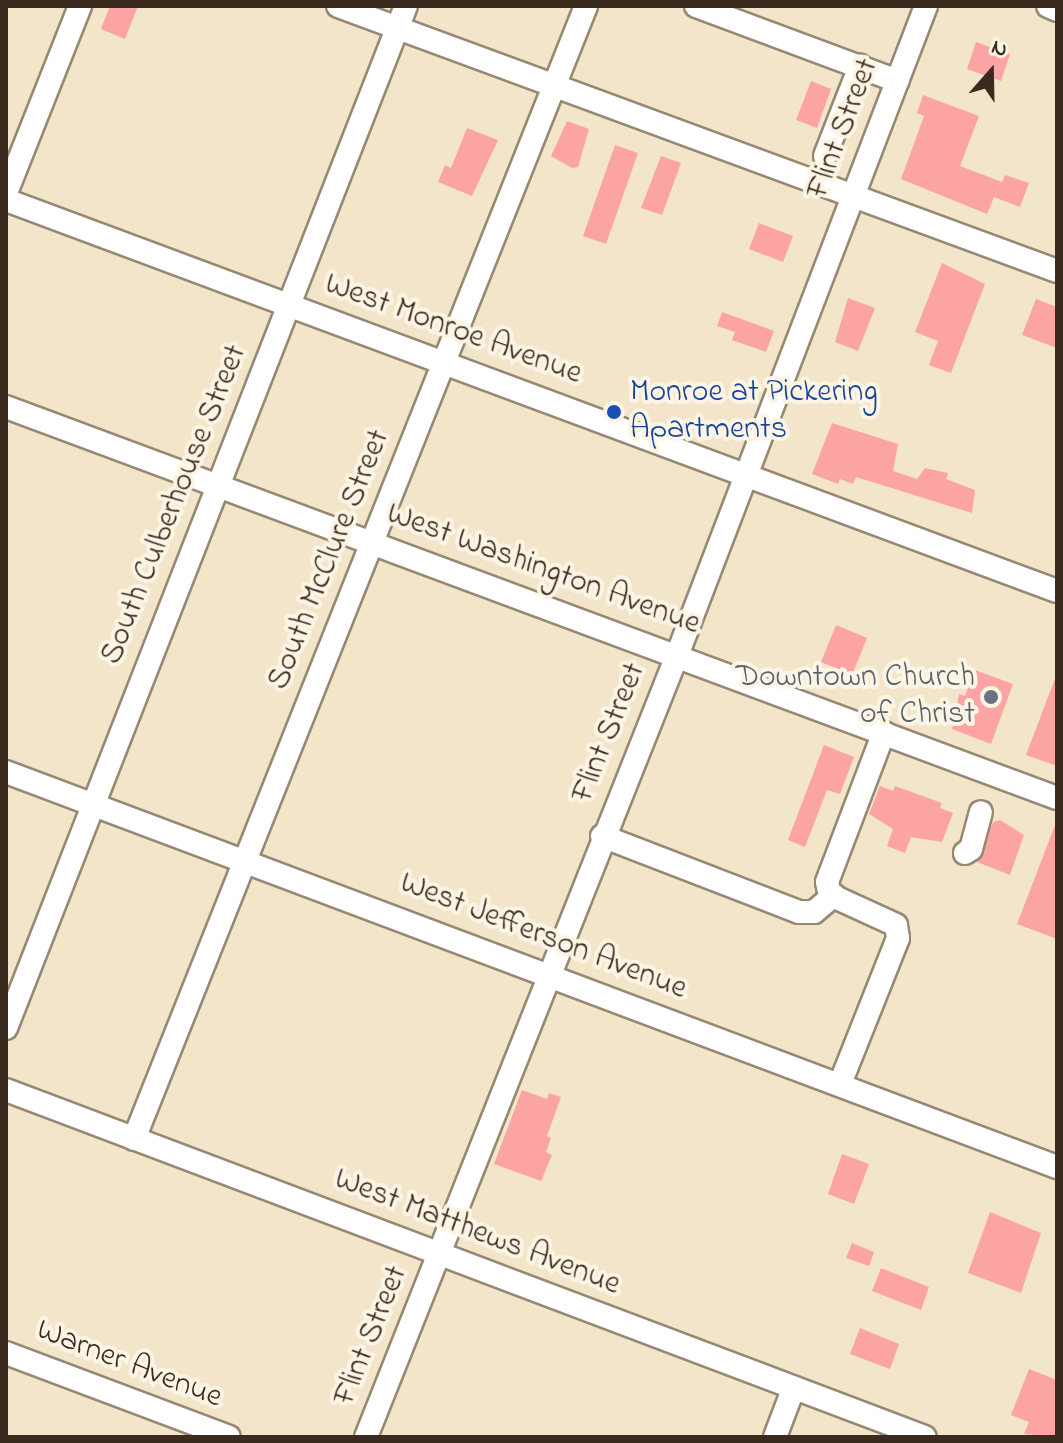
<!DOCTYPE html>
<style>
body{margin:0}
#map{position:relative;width:1063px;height:1443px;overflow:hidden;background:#f3e5ca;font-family:"Indie Flower",sans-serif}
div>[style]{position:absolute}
.building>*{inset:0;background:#fca4a3}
.roads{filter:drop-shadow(2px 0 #978874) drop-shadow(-2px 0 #978874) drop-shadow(0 2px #978874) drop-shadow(0 -2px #978874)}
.minor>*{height:22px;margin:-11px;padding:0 11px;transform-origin:11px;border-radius:11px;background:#fff}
.dots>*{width:22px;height:22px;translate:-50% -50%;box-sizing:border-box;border:4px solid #fcf5e5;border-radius:50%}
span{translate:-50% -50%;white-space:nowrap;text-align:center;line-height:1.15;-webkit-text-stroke:8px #fcf5e5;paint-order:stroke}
.street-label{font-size:32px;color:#3b2a1e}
.transit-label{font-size:32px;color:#164399}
.left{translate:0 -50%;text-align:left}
.worship-label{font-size:32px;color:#5b616d}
.right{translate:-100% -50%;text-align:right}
.frame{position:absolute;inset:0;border:8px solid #3b2a1e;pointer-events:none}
.north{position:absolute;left:951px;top:32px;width:80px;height:80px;-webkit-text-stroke:6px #fcf5e5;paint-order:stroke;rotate:20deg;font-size:22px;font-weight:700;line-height:32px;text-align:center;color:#3b2a1e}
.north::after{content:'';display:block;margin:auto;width:28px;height:36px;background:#3b2a1e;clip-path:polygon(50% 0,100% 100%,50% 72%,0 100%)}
</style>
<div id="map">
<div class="building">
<i style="clip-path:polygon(110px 6px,138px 6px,125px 39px,101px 29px)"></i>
<i style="clip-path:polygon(976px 42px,1010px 54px,1001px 81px,967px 69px)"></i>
<i style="clip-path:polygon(811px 81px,831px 89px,817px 128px,796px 120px)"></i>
<i style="clip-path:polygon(923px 95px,979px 116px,960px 166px,1002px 182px,1005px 175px,1029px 183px,1020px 207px,994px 197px,987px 214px,901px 179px,924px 116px,917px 113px)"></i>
<i style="clip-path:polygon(567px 121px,589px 129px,578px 167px,572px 168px,551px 156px)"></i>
<i style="clip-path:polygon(467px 128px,498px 140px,472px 196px,438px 182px,445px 165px,451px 168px)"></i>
<i style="clip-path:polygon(615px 145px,638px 153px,606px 244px,583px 236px)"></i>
<i style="clip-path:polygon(661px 156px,681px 163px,662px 215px,641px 208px)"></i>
<i style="clip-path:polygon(759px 223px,793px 236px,783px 262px,749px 249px)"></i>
<i style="clip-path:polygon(942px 263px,985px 284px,951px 373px,929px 365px,938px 341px,915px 332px)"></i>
<i style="clip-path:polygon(848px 298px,875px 308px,858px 351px,835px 342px)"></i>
<i style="clip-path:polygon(1036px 299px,1057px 307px,1057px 348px,1022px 335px)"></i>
<i style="clip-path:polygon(722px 312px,774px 331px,766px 352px,732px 340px,735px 332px,717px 326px)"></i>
<i style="clip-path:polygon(832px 423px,898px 444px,893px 471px,917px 479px,925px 468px,948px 473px,946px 479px,975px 490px,972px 513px,856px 477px,853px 484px,840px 479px,838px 484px,812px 474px)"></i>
<i style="clip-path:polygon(836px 625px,867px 638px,852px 675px,821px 662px)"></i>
<i style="clip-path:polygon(975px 670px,1013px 684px,991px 744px,952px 729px,959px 694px,965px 696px)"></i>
<i style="clip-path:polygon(1056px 676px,1057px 676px,1057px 766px,1026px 755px)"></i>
<i style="clip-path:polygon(824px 745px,854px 757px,840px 794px,827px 790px,805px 847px,788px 840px)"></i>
<i style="clip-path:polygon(880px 786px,893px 791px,895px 786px,942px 803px,940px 808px,953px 813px,942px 842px,911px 837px,905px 853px,887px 846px,893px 829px,869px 814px)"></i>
<i style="clip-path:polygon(1000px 820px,1024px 835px,1010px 875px,977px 862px,993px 822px)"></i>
<i style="clip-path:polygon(1057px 820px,1057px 939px,1017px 924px)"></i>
<i style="clip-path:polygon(522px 1090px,547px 1099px,549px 1093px,561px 1097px,547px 1136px,551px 1138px,546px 1152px,552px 1155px,541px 1181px,494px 1164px)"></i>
<i style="clip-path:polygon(842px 1154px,869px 1164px,854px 1204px,828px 1194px)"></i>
<i style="clip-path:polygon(990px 1212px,1041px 1233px,1021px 1293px,968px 1273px)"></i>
<i style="clip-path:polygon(852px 1243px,874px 1252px,869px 1266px,846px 1258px)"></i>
<i style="clip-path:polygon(881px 1268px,929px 1287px,921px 1310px,872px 1291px)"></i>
<i style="clip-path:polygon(860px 1328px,899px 1344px,890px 1369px,850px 1354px)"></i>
<i style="clip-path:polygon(1029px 1369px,1057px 1380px,1057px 1437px,1024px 1434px,1029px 1422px,1011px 1415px)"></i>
</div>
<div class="roads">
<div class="minor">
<i style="left:338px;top:6px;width:766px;rotate:20.23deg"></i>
<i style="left:696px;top:6px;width:215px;rotate:20.4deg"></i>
<i style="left:1048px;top:6px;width:10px;rotate:24deg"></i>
<i style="left:825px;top:156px;width:97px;rotate:-68.7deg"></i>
<i style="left:6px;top:193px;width:201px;rotate:-68.4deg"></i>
<i style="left:6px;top:200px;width:1121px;rotate:20.41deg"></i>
<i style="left:6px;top:407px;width:1121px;rotate:20.41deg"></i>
<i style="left:6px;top:772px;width:1123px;rotate:20.6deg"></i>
<i style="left:602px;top:836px;width:211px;rotate:21.1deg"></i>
<i style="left:799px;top:912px;width:15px"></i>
<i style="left:814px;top:912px;width:26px;rotate:-40deg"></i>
<i style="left:965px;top:853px;width:7px;rotate:-34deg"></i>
<i style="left:971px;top:849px;width:38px;rotate:-75deg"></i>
<i style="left:6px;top:1028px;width:1097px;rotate:-68.63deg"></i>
<i style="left:840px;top:1084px;width:157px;rotate:-68.3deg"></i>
<i style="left:898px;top:938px;width:13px;rotate:-99deg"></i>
<i style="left:896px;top:925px;width:65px;rotate:-155.4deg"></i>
<i style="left:837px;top:898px;width:10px;rotate:-143deg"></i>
<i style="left:829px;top:892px;width:10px;rotate:-101deg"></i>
<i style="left:827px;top:882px;width:160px;rotate:-69.2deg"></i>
<i style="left:6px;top:1090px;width:982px;rotate:20.69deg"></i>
<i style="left:134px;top:1139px;width:1220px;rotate:-68.25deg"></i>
<i style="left:6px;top:1353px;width:238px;rotate:20.6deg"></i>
<i style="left:366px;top:1437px;width:844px;rotate:-68.3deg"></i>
<i style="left:678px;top:653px;width:693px;rotate:-69.03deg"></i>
<i style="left:775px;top:1437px;width:53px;rotate:-69.2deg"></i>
</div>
</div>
<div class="dots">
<i style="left:614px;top:412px;background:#1a4fb4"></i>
<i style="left:991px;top:697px;background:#6b7280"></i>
</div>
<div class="street-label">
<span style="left:844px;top:129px;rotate:-69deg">Flint Street</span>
<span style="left:453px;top:330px;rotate:20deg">West Monroe Avenue</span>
<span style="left:175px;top:505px;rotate:-68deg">South Culberhouse Street</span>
<span style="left:330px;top:560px;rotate:-68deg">South McClure Street</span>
<span style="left:543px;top:570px;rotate:20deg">West Washington Avenue</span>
<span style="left:610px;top:733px;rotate:-68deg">Flint Street</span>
<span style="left:543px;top:937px;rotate:21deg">West Jefferson Avenue</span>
<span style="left:477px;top:1233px;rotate:21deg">West Matthews Avenue</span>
<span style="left:372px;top:1336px;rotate:-68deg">Flint Street</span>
<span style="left:129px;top:1365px;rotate:21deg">Warner Avenue</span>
</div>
<div class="transit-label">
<span class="left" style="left:630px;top:412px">Monroe at Pickering<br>Apartments</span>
</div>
<div class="worship-label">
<span class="right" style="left:975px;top:697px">Downtown Church<br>of Christ</span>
</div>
<div class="frame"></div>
<div class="north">N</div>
</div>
